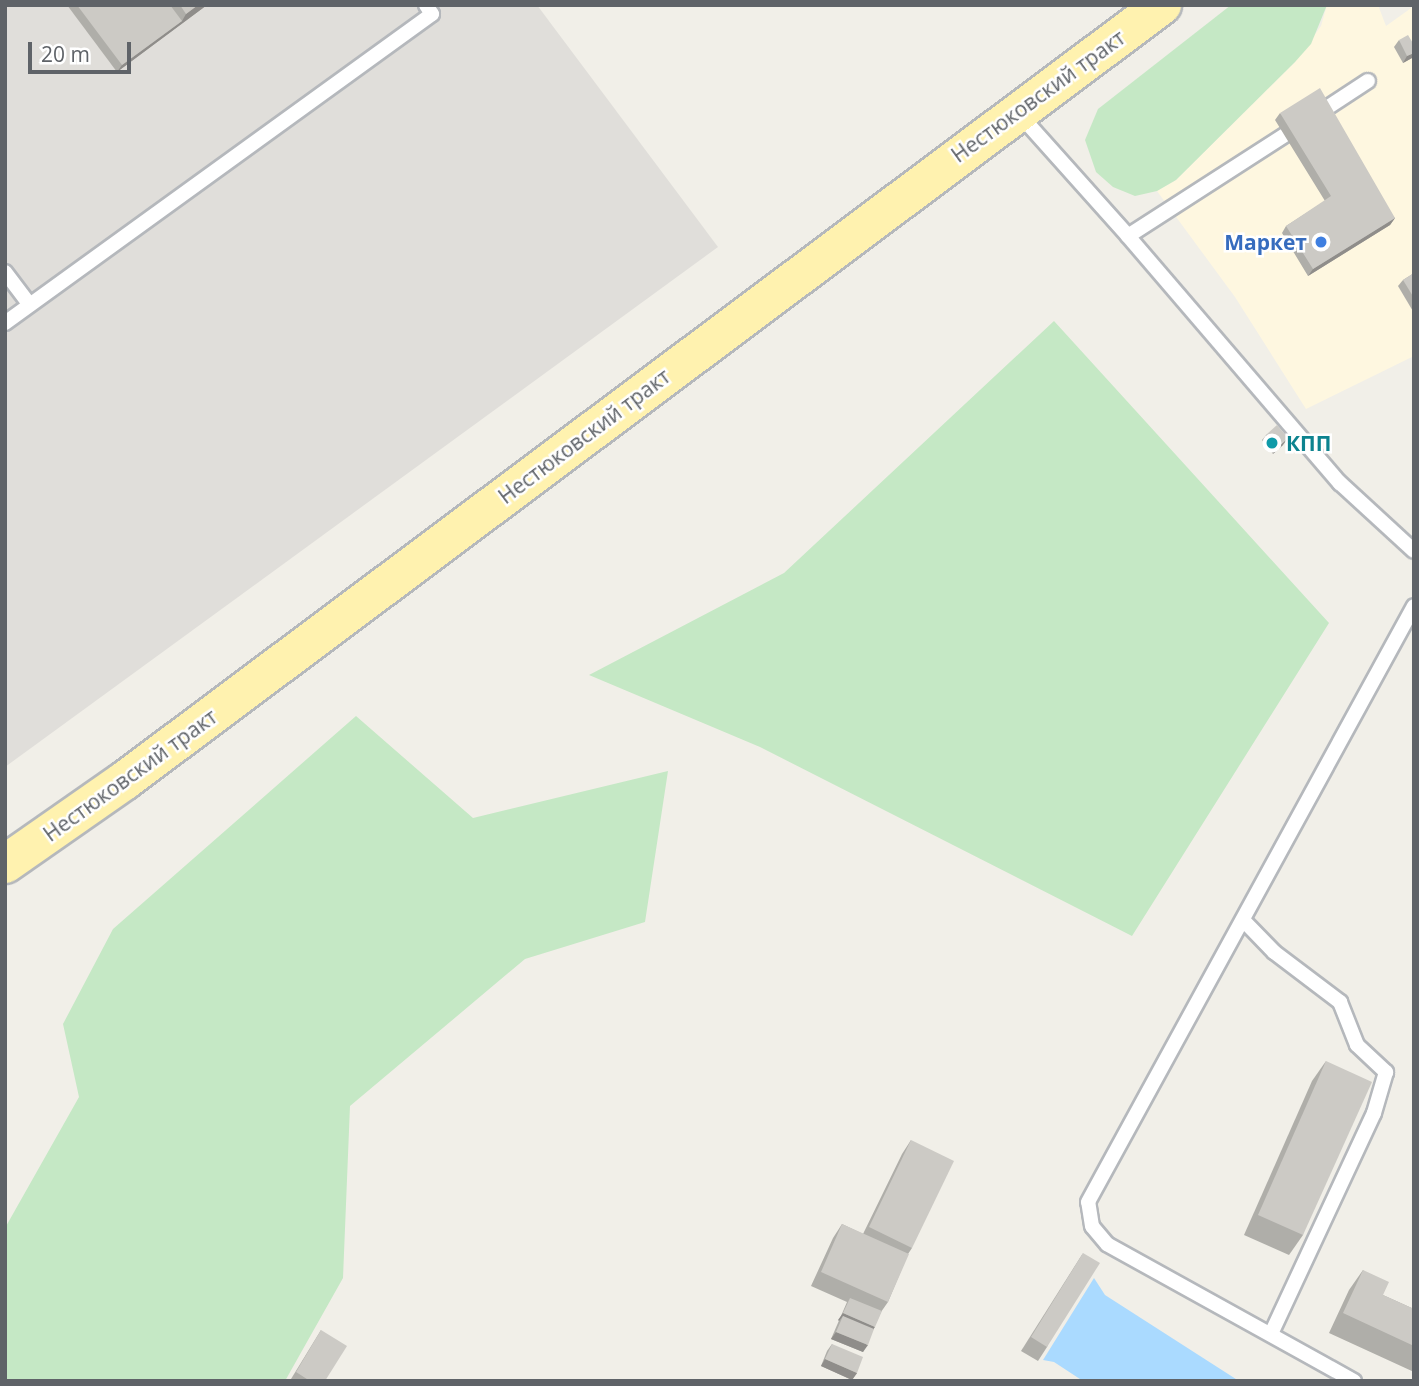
<!DOCTYPE html>
<meta charset="utf-8">
<style>
body{margin:0}
#map{position:relative;width:1419px;height:1386px;overflow:hidden;background:#f1efe8;font-family:"Open Sans",sans-serif}
div>[style]{position:absolute}
.commercial>*{inset:0;background:#fef7e0}
.industrial>*{inset:0;background:#e0deda}
.green>*{inset:0;background:#c5e8c5}
.water>*{inset:0;background:#aadaff}
.roads{filter:drop-shadow(2px 0 #b5b8bc) drop-shadow(-2px 0 #b5b8bc) drop-shadow(0 2px #b5b8bc) drop-shadow(0 -2px #b5b8bc)}
.service>*{height:14px;margin:-7px;padding:0 7px;transform-origin:7px;border-radius:7px;background:#fff}
.primary>*{height:38px;margin:-19px;padding:0 19px;transform-origin:19px;border-radius:19px;background:#fff2af}
.wall>*{inset:0;background:#afaea9}
.shaded-wall>*{inset:0;background:#8f8d8a}
.building>*{inset:0;background:#cccac5}
.dots>*{width:19px;height:19px;translate:-50% -50%;box-sizing:border-box;border:4px solid #fff;border-radius:50%}
span{translate:-50% -50%;white-space:nowrap;text-align:center;line-height:1.15;-webkit-text-stroke:5px #fff;paint-order:stroke}
.street-label{font-size:21px;color:#5f6368}
.shop-label{font-size:21px;color:#366cbe;font-weight:700}
.right{translate:-100% -50%;text-align:right}
.culture-label{font-size:21px;color:#0d838f;font-weight:700}
.left{translate:0 -50%;text-align:left}
.frame{position:absolute;inset:0;border:7px solid #5f6368;pointer-events:none}
.scale{position:absolute;left:28px;top:42px;width:103px;height:32px;box-sizing:border-box;border:4px solid #5f6368;border-top:0;padding-left:9px;font-size:21px;line-height:24px;white-space:nowrap;color:#5f6368;-webkit-text-stroke:5px #fff;paint-order:stroke}
</style>
<div id="map">
<div class="commercial">
<i style="clip-path:polygon(1327px 5px,1378px 5px,1386px 26px,1414px 6px,1414px 356px,1306px 409px,1235px 297px,1157px 191px,1176px 180px,1295px 62px,1321px 26px)"></i>
</div>
<div class="industrial">
<i style="clip-path:polygon(5px 5px,537px 5px,718px 247px,5px 767px)"></i>
</div>
<div class="green">
<i style="clip-path:polygon(1231px 5px,1327px 5px,1311px 44px,1295px 62px,1176px 180px,1157px 191px,1135px 196px,1113px 187px,1096px 172px,1085px 140px,1098px 109px)"></i>
<i style="clip-path:polygon(1054px 321px,1329px 623px,1132px 936px,760px 747px,589px 675px,784px 573px)"></i>
<i style="clip-path:polygon(356px 716px,473px 818px,668px 771px,645px 922px,525px 959px,350px 1106px,343px 1278px,285px 1381px,5px 1381px,5px 1228px,79px 1097px,63px 1024px,113px 929px)"></i>
</div>
<div class="water">
<i style="clip-path:polygon(1094px 1278px,1105px 1295px,1239px 1381px,1083px 1381px,1054px 1362px,1043px 1360px)"></i>
</div>
<div class="roads">
<div class="service">
<i style="left:1020px;top:115px;width:162px;rotate:48.2deg"></i>
<i style="left:1128px;top:236px;width:203px;rotate:-32.8deg"></i>
<i style="left:1316px;top:115px;width:62px;rotate:-33.2deg"></i>
<i style="left:1128px;top:236px;width:326px;rotate:49.4deg"></i>
<i style="left:1340px;top:483px;width:100px;rotate:42.6deg"></i>
<i style="left:5px;top:272px;width:41px;rotate:52.9deg"></i>
<i style="left:5px;top:323px;width:527px;rotate:-35.89deg"></i>
<i style="left:432px;top:14px;width:11px;rotate:-124deg"></i>
<i style="left:1245px;top:922px;width:42px;rotate:46deg"></i>
<i style="left:1274px;top:952px;width:83px;rotate:37.1deg"></i>
<i style="left:1340px;top:1002px;width:46px;rotate:68.4deg"></i>
<i style="left:1357px;top:1045px;width:40px;rotate:43deg"></i>
<i style="left:1386px;top:1072px;width:43px;rotate:106.3deg"></i>
<i style="left:1374px;top:1113px;width:244px;rotate:115deg"></i>
<i style="left:1354px;top:1381px;width:282px;rotate:-151deg"></i>
<i style="left:1107px;top:1244px;width:23px;rotate:-130deg"></i>
<i style="left:1092px;top:1226px;width:24px;rotate:-99deg"></i>
<i style="left:1088px;top:1202px;width:679px;rotate:-61.32deg"></i>
</div>
<div class="primary">
<i style="left:5px;top:864px;width:145px;rotate:-34.9deg"></i>
<i style="left:124px;top:781px;width:1296px;rotate:-36.78deg"></i>
</div>
</div>
<div class="wall">
<i style="clip-path:polygon(67px 5px,207px 5px,117px 72px)"></i>
<i style="clip-path:polygon(1399px 40px,1414px 53px,1412px 58px,1403px 63px,1394px 47px)"></i>
<i style="clip-path:polygon(1280px 113px,1395px 218px,1390px 225px,1308px 276px,1282px 233px,1286px 226px,1325px 201px,1275px 120px)"></i>
<i style="clip-path:polygon(1414px 273px,1414px 313px,1398px 286px,1403px 280px)"></i>
<i style="clip-path:polygon(1267px 434px,1283px 445px,1273px 454px,1262px 440px)"></i>
<i style="clip-path:polygon(1326px 1061px,1303px 1235px,1289px 1255px,1244px 1235px,1312px 1081px)"></i>
<i style="clip-path:polygon(911px 1140px,912px 1248px,908px 1254px,888px 1302px,881px 1312px,863px 1352px,831px 1339px,847px 1302px,811px 1286px,833px 1238px,842px 1224px,863px 1234px,902px 1154px)"></i>
<i style="clip-path:polygon(1083px 1253px,1047px 1347px,1038px 1361px,1021px 1351px)"></i>
<i style="clip-path:polygon(1363px 1270px,1383px 1295px,1414px 1309px,1414px 1372px,1329px 1333px,1349px 1290px)"></i>
<i style="clip-path:polygon(321px 1330px,325px 1381px,294px 1381px,291px 1379px)"></i>
<i style="clip-path:polygon(832px 1344px,857px 1373px,852px 1380px,821px 1366px,827px 1351px)"></i>
</div>
<div class="shaded-wall">
<i style="clip-path:polygon(198px 5px,207px 5px,117px 72px,122px 65px,182px 21px,186px 14px)"></i>
<i style="clip-path:polygon(1414px 53px,1412px 58px,1403px 63px,1407px 56px)"></i>
<i style="clip-path:polygon(1395px 218px,1390px 225px,1308px 276px,1313px 269px)"></i>
<i style="clip-path:polygon(1288px 438px,1283px 445px,1273px 454px,1278px 447px)"></i>
<i style="clip-path:polygon(843px 1313px,875px 1327px,870px 1334px,843px 1316px,839px 1321px,838px 1320px)"></i>
<i style="clip-path:polygon(836px 1332px,868px 1345px,863px 1352px,831px 1339px)"></i>
<i style="clip-path:polygon(825px 1359px,857px 1373px,852px 1380px,821px 1366px)"></i>
</div>
<div class="building">
<i style="clip-path:polygon(77px 5px,170px 5px,182px 21px,122px 65px)"></i>
<i style="clip-path:polygon(180px 5px,198px 5px,186px 14px)"></i>
<i style="clip-path:polygon(1408px 35px,1414px 45px,1414px 53px,1407px 56px,1399px 40px)"></i>
<i style="clip-path:polygon(1320px 88px,1395px 218px,1313px 269px,1286px 226px,1331px 196px,1280px 113px)"></i>
<i style="clip-path:polygon(1414px 273px,1414px 298px,1403px 280px)"></i>
<i style="clip-path:polygon(1277px 425px,1288px 438px,1278px 447px,1267px 434px)"></i>
<i style="clip-path:polygon(1326px 1061px,1372px 1082px,1303px 1235px,1258px 1215px)"></i>
<i style="clip-path:polygon(911px 1140px,954px 1161px,912px 1248px,869px 1227px)"></i>
<i style="clip-path:polygon(842px 1224px,909px 1254px,888px 1302px,821px 1272px)"></i>
<i style="clip-path:polygon(1083px 1253px,1100px 1263px,1047px 1347px,1031px 1337px)"></i>
<i style="clip-path:polygon(1363px 1270px,1389px 1282px,1383px 1295px,1414px 1309px,1414px 1346px,1343px 1313px)"></i>
<i style="clip-path:polygon(850px 1298px,882px 1311px,875px 1327px,843px 1313px)"></i>
<i style="clip-path:polygon(843px 1316px,874px 1329px,868px 1345px,836px 1332px)"></i>
<i style="clip-path:polygon(321px 1330px,347px 1346px,325px 1381px,310px 1381px,296px 1372px)"></i>
<i style="clip-path:polygon(832px 1344px,863px 1357px,857px 1373px,825px 1359px)"></i>
</div>
<div class="dots">
<i style="left:1321px;top:242px;background:#3f7fe0"></i>
<i style="left:1272px;top:443px;background:#0f9aa8"></i>
</div>
<div class="street-label">
<span style="left:1038px;top:96px;rotate:-36deg">Нестюковский тракт</span>
<span style="left:584px;top:436px;rotate:-37deg">Нестюковский тракт</span>
<span style="left:130px;top:775px;rotate:-36deg">Нестюковский тракт</span>
</div>
<div class="shop-label">
<span class="right" style="left:1307px;top:242px">Маркет</span>
</div>
<div class="culture-label">
<span class="left" style="left:1286px;top:443px">КПП</span>
</div>
<div class="frame"></div>
<div class="scale">20 m</div>
</div>
